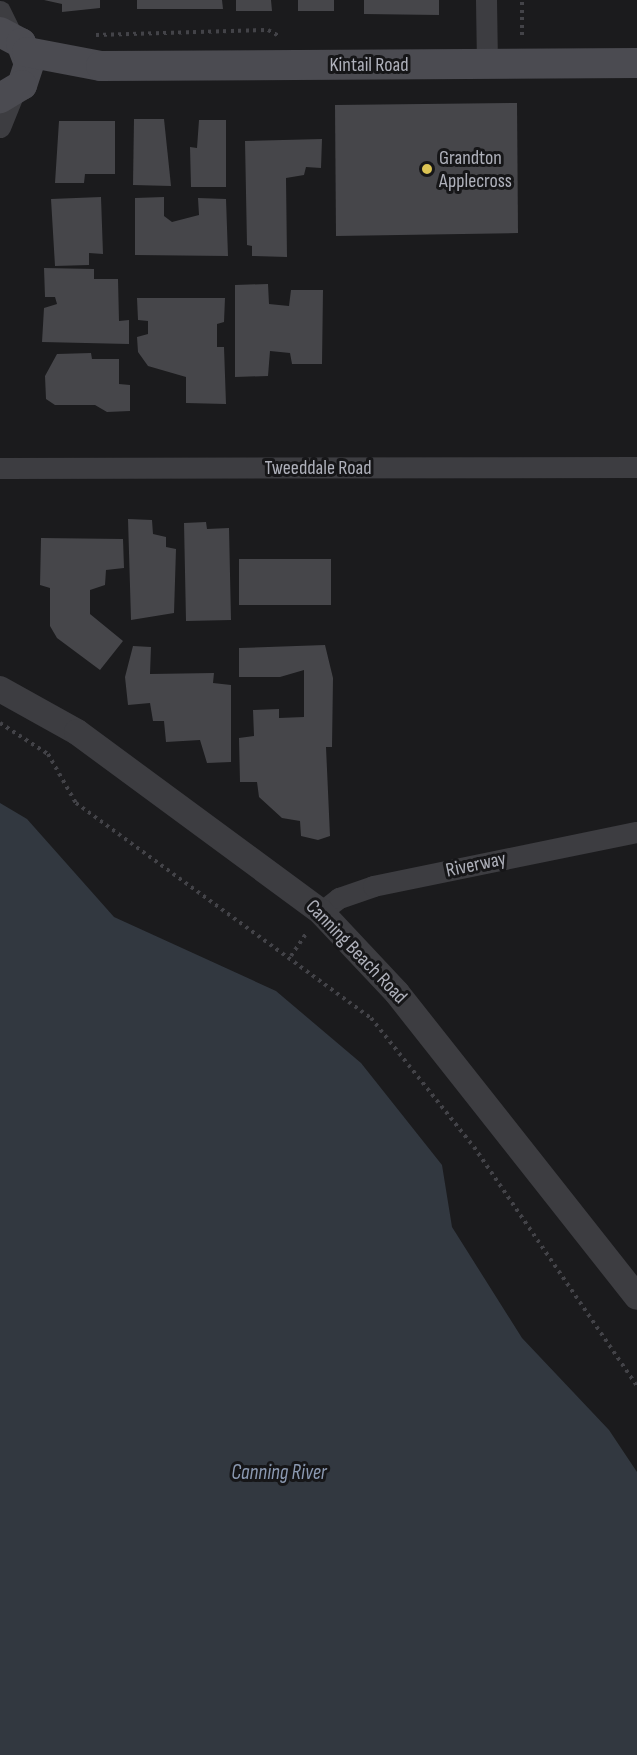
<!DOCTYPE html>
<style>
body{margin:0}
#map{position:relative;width:637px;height:1755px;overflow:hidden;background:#1b1b1d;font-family:"Sofia Sans Condensed",sans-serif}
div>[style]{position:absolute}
.water>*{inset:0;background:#323840}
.building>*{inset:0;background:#46464a}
.path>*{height:4px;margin-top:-2px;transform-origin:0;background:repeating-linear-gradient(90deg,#434348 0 3px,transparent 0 7.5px)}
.minor>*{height:21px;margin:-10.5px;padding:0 10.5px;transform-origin:10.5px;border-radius:10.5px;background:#3d3d41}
.tertiary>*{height:26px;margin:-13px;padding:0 13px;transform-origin:13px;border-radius:13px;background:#3d3d41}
.secondary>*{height:30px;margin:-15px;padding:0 15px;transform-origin:15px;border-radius:15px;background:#4b4b51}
.dots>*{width:16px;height:16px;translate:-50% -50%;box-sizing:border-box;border:3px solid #161618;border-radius:50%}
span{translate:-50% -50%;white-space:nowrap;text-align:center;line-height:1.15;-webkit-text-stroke:6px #161618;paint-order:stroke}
.street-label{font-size:20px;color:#afb1bb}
.poi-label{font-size:20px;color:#afb1bb}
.left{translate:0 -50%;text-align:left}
.water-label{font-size:21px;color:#8b99b1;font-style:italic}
</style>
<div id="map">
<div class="water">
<i style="clip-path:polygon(0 803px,27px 819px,114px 917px,276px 991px,361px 1063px,442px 1165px,452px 1227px,522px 1338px,609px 1430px,637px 1472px,637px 1755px,0 1755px)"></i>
</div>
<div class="building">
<i style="clip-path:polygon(44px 0,100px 0,100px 8px,62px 12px,62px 4px)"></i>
<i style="clip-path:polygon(137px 0,222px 0,223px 9px,137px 9px)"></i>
<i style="clip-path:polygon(236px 0,271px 0,272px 11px,236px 11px)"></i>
<i style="clip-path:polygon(298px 0,334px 0,334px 11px,298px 11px)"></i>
<i style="clip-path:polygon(364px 0,439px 0,439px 15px,364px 14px)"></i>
<i style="clip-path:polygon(517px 103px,518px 233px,336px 236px,335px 105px)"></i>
<i style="clip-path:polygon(134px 119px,164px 119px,171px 186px,133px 185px)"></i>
<i style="clip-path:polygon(199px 120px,226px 120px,226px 187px,191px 187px,190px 147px,197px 148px)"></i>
<i style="clip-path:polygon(59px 121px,115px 121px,115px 174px,85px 174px,84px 183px,55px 183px)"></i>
<i style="clip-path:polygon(322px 139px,321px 168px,306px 167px,304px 175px,286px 178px,287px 257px,252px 256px,252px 246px,247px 245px,245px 141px)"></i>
<i style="clip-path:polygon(101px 197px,103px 254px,89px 253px,89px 265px,55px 266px,51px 199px)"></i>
<i style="clip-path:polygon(164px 197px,164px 216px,172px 222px,199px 215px,198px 198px,226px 199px,228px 256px,135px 255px,135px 198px)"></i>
<i style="clip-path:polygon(44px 268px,94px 269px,94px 279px,118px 279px,119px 321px,129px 320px,129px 344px,42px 342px,44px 308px,57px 304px,55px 297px,45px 297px)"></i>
<i style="clip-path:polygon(268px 284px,269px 304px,289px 306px,291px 290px,323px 290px,322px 364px,292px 364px,290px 353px,270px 351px,268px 376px,235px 377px,235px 285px)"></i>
<i style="clip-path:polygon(137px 298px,225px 298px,224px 322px,217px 324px,217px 347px,224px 347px,226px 404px,186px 403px,186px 377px,148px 366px,138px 352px,137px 337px,148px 334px,148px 321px,138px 320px)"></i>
<i style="clip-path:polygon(91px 353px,92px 359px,119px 359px,119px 384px,130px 385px,130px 411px,107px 412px,95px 405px,55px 405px,46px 399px,45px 376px,57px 354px)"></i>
<i style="clip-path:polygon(128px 519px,152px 520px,153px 534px,166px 537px,166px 547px,176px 549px,174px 613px,131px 620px)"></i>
<i style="clip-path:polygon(206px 522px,207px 529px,229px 528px,231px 620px,186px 621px,184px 523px)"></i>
<i style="clip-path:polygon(41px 538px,123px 539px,124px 568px,106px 570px,105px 585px,90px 590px,90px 614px,123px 641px,100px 670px,57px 638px,50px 626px,50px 588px,40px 585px)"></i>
<i style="clip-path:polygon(239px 559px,331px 559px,331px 605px,239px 605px)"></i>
<i style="clip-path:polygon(325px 645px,333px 678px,332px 747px,326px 747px,330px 836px,318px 840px,301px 836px,300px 821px,282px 818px,259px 797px,257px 782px,240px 782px,239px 738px,254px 736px,253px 710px,279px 709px,279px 718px,304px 717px,304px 670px,280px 677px,239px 677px,239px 648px)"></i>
<i style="clip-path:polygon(133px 646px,151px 647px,150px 674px,214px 673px,213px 683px,231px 685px,231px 762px,207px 763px,200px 740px,166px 742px,164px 721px,153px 721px,150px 703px,128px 705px,125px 677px)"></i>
</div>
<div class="path">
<i style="left:96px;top:35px;width:172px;rotate:-1.7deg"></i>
<i style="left:268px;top:30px;width:13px;rotate:29deg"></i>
<i style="left:522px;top:35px;width:35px;rotate:-90deg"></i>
<i style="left:0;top:723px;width:57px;rotate:32.9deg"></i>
<i style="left:48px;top:754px;width:56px;rotate:60.3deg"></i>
<i style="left:76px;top:803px;width:365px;rotate:36.1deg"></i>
<i style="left:371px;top:1018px;width:165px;rotate:51.4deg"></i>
<i style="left:474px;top:1147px;width:289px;rotate:55.7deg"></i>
<i style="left:291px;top:956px;width:27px;rotate:-56deg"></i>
</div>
<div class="minor">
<i style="left:486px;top:0;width:64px;rotate:89.1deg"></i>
<i style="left:0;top:11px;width:28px;rotate:64deg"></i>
<i style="left:0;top:127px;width:37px;rotate:-68deg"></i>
<i style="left:0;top:468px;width:637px;rotate:-0.09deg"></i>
<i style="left:321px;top:912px;width:23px;rotate:-38deg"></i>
<i style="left:339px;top:898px;width:36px;rotate:-19deg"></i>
<i style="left:373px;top:886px;width:269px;rotate:-11.6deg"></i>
</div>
<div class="tertiary">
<i style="left:0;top:689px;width:88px;rotate:29.2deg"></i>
<i style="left:77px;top:732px;width:303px;rotate:36.4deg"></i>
<i style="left:321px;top:912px;width:111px;rotate:46.8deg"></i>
<i style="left:397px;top:993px;width:387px;rotate:51.7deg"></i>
</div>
<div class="secondary">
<i style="left:0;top:32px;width:24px;rotate:28deg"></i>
<i style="left:21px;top:43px;width:22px;rotate:69deg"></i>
<i style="left:29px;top:64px;width:22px;rotate:108deg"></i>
<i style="left:22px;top:85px;width:26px;rotate:149deg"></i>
<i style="left:27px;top:52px;width:75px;rotate:10.7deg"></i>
<i style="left:101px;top:66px;width:536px;rotate:-0.32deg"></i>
</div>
<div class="dots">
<i style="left:427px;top:169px;background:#dcc454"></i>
</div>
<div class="street-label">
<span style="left:369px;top:65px">Kintail Road</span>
<span style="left:318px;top:468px">Tweeddale Road</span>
<span style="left:476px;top:865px;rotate:-12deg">Riverway</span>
<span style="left:356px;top:952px;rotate:46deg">Canning Beach Road</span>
</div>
<div class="poi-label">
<span class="left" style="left:439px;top:170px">Grandton<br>Applecross</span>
</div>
<div class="water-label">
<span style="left:279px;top:1473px">Canning River</span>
</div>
</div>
